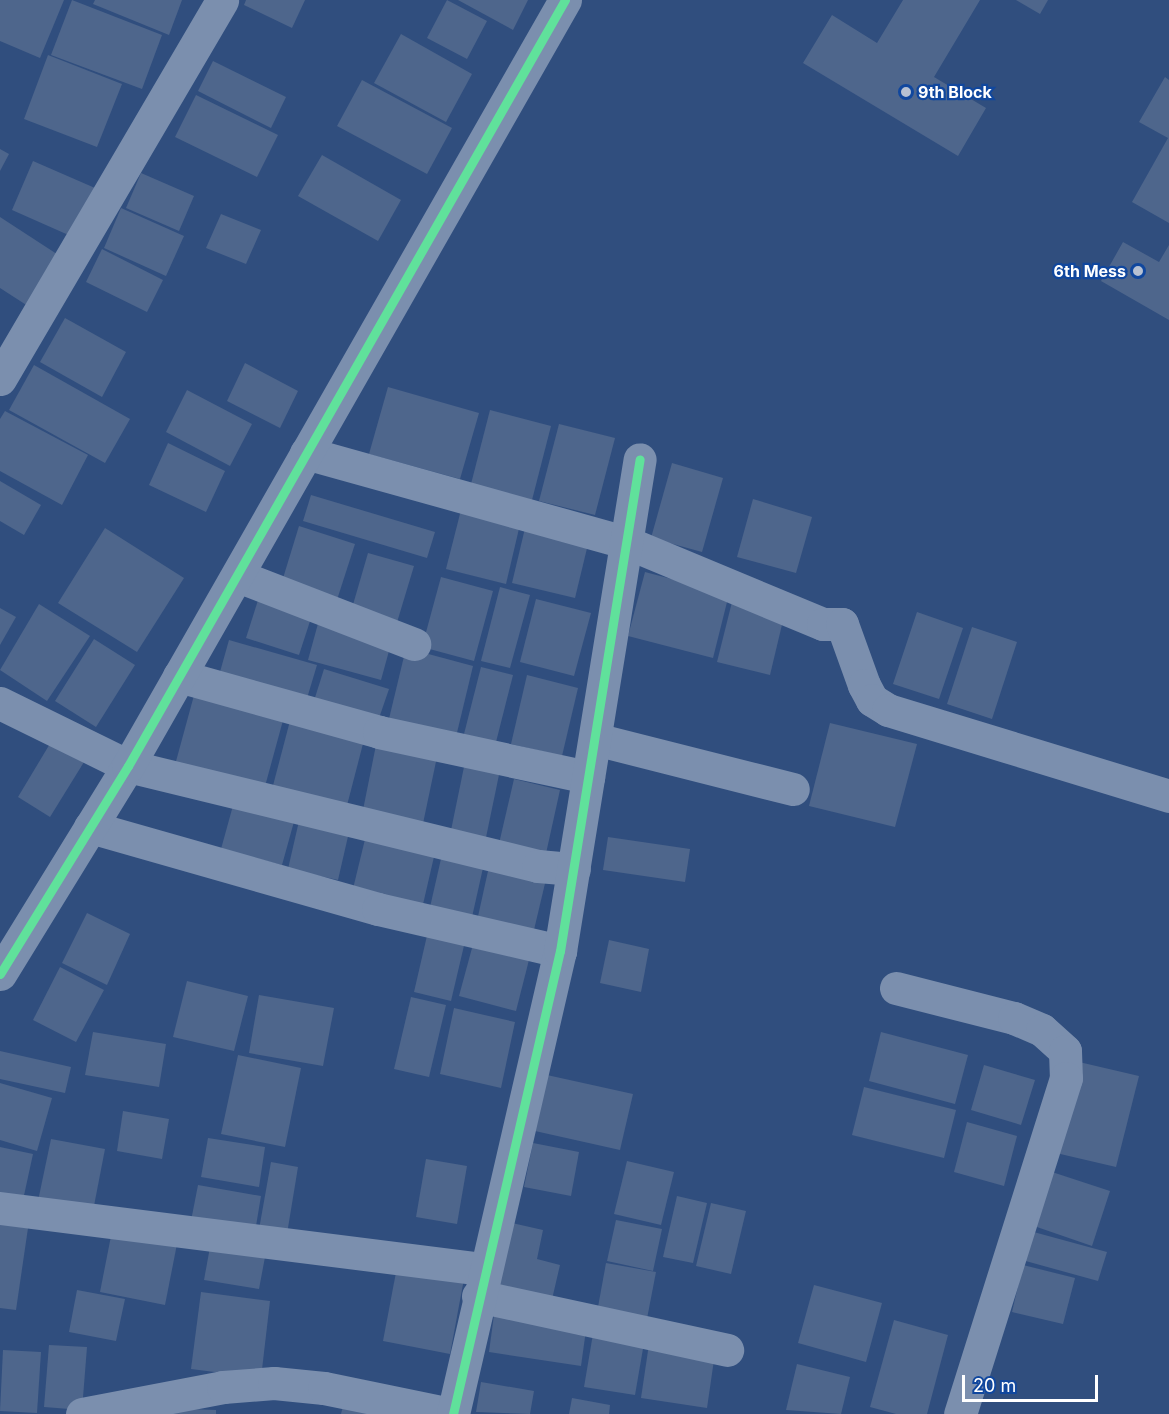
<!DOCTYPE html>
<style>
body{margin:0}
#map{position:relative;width:1169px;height:1414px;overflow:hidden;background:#304e7e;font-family:Inter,sans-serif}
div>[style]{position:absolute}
.building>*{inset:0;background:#4e668c}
.minor>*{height:33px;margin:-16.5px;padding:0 16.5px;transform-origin:16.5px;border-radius:16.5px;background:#7b8fae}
.cycleway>*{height:9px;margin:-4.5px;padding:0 4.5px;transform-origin:4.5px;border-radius:4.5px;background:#60e19b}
.dots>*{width:16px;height:16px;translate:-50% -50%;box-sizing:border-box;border:3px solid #10479e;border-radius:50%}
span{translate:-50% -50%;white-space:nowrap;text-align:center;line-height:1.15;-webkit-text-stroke:4.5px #10479e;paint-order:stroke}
.poi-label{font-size:16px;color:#fff;font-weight:700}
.left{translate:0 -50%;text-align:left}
.right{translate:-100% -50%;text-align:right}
.scale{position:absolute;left:962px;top:1375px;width:136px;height:27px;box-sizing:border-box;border:3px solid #fff;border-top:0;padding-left:8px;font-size:18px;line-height:21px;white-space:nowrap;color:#fff;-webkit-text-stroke:4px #10479e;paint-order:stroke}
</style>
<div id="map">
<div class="building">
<i style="clip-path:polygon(0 0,64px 0,40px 58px,0 41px)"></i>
<i style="clip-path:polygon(72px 0,162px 35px,142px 89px,51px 55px)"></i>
<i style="clip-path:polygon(95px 0,182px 0,169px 35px,93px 4px)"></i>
<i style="clip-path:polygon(246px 0,305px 0,292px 28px,244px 5px)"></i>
<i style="clip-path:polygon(447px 0,487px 21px,467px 59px,427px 38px)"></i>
<i style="clip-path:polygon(458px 0,528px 0,513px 30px)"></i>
<i style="clip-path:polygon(903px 0,980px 0,934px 77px,986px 108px,958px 156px,803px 63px,832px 15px,877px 43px)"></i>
<i style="clip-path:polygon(1016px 0,1048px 0,1040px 14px)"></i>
<i style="clip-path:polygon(401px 34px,472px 74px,446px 122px,374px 83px)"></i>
<i style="clip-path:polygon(48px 55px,122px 84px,97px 147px,24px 119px)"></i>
<i style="clip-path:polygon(213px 61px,286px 97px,271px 128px,198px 91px)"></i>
<i style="clip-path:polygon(1165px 77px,1169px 80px,1169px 223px,1132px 202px,1168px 138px,1139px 122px)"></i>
<i style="clip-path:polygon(362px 80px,452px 128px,427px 174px,337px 126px)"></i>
<i style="clip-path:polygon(196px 95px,278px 135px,257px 177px,175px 137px)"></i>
<i style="clip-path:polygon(0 149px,9px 154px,0 171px)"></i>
<i style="clip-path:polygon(322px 155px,401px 200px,378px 241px,298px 196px)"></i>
<i style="clip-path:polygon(33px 161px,95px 188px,73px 237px,12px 210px)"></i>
<i style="clip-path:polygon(141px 173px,194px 196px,179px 231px,126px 208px)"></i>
<i style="clip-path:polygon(121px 208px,184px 236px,166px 276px,104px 248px)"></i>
<i style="clip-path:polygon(221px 214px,261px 230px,246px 264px,206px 248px)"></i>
<i style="clip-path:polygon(0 217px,63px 258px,31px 308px,0 288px)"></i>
<i style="clip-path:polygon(1123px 242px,1159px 262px,1169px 245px,1169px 320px,1101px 281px)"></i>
<i style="clip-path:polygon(102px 249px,163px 280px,147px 312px,86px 282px)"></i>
<i style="clip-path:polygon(65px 318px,126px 352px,102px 397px,40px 362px)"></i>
<i style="clip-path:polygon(245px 363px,298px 391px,280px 428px,227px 401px)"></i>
<i style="clip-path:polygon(34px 365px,130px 419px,105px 463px,9px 410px)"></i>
<i style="clip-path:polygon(388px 387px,479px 413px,460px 479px,369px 454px)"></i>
<i style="clip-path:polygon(187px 390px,252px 424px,230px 466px,166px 432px)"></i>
<i style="clip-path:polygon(490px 410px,551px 426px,532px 500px,471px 484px)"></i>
<i style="clip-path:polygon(5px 411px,88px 455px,62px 505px,0 471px,0 419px)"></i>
<i style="clip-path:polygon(559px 424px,615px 438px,595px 515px,539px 501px)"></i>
<i style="clip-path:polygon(168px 443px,225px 471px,206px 512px,149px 485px)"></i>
<i style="clip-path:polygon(672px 463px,723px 478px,702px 552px,651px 538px)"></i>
<i style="clip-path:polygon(0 481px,41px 505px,24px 535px,0 521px)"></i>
<i style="clip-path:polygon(311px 495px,435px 532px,427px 558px,303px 521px)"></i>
<i style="clip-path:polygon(753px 499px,812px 517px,796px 573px,737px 557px)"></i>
<i style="clip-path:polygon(462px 506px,521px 520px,506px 584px,446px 569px)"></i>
<i style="clip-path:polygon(526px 524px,589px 540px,575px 598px,512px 583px)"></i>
<i style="clip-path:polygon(299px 526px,355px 544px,335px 606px,280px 588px)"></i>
<i style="clip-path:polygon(105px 528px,184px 578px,137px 652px,58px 603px)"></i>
<i style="clip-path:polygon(368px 553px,414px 566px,395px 629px,350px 615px)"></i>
<i style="clip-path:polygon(645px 572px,729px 594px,713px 658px,628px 636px)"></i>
<i style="clip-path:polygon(441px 577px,493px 591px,474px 661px,422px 647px)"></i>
<i style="clip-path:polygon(500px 587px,530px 595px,510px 668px,481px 661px)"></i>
<i style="clip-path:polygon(260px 594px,313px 612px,299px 655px,246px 638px)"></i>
<i style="clip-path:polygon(733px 598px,785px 612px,770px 675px,717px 662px)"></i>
<i style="clip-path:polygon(536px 599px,591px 613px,574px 676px,520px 662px)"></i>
<i style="clip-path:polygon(39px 604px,90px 636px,47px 701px,0 670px)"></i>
<i style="clip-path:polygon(0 608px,16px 617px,0 645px)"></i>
<i style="clip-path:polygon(917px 612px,963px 628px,939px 699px,893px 684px)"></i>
<i style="clip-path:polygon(319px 620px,392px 640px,381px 680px,308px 660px)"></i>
<i style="clip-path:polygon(972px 627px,1017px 642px,992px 719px,947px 704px)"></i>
<i style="clip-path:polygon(94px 639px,135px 665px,96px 727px,55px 701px)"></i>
<i style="clip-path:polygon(229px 640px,317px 665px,305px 705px,218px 679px)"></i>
<i style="clip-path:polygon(406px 648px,473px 666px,455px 741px,388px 723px)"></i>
<i style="clip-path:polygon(481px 667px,513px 675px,495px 746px,463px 738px)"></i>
<i style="clip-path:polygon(324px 669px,389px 689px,377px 724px,313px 704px)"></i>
<i style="clip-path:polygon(527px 675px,578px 688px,562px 756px,511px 744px)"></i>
<i style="clip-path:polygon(196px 688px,285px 713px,264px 790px,175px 765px)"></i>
<i style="clip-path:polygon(291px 717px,365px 736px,344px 817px,270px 797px)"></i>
<i style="clip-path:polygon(830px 723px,917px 744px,895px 827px,809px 806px)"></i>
<i style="clip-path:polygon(377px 740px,438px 752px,421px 833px,361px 820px)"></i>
<i style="clip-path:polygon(51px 742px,84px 762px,50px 817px,18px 797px)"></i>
<i style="clip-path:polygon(465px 762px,500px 770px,484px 847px,449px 840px)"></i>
<i style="clip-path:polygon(514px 779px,560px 790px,545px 858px,498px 848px)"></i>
<i style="clip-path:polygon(234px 802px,295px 818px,282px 865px,221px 849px)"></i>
<i style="clip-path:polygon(299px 821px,349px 832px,338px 880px,288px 869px)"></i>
<i style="clip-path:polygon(367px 831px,436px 848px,421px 913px,351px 897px)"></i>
<i style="clip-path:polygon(608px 837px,690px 849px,685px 882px,603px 870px)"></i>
<i style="clip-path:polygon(443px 850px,485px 859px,470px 926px,428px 916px)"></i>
<i style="clip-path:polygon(490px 862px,547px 875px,533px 934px,477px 921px)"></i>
<i style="clip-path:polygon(87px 913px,130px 934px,107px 985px,62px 963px)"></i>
<i style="clip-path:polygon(429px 927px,466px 937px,451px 1001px,414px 992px)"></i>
<i style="clip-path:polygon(475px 937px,531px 952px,516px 1011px,459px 996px)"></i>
<i style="clip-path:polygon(609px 940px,649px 949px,641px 992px,600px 983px)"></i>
<i style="clip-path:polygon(60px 967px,104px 990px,76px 1042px,33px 1020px)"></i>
<i style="clip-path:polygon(187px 981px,248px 996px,234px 1051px,173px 1037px)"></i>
<i style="clip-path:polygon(259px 995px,334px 1008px,323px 1066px,249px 1053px)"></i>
<i style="clip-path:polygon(411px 997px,446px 1005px,429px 1077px,394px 1069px)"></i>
<i style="clip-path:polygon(454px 1008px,515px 1022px,501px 1088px,440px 1074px)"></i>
<i style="clip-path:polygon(93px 1032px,166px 1044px,159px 1087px,85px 1075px)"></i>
<i style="clip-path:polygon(881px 1032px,968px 1055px,955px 1104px,869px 1081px)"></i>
<i style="clip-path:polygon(0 1051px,71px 1067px,65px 1093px,0 1079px)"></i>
<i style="clip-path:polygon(238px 1055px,301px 1068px,285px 1147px,221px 1134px)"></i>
<i style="clip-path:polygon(1079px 1062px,1139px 1076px,1116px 1167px,1056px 1153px)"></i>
<i style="clip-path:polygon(984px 1065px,1035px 1080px,1021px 1125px,971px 1110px)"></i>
<i style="clip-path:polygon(547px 1075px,633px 1094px,620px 1150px,535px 1131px)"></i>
<i style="clip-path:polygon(0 1083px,52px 1098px,37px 1151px,0 1140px)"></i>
<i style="clip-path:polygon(864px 1087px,956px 1110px,944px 1158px,852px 1135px)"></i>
<i style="clip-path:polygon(123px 1111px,169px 1119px,162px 1159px,117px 1151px)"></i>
<i style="clip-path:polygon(967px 1122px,1017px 1136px,1004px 1186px,954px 1172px)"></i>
<i style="clip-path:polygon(208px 1138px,265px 1147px,259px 1187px,201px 1177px)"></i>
<i style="clip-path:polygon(51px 1139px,105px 1149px,93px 1211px,38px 1201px)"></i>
<i style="clip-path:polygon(533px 1143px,579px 1152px,571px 1196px,524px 1187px)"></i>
<i style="clip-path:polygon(0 1147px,33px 1154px,23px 1200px,0 1195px)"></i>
<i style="clip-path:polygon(426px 1159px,467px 1166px,457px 1224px,416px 1217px)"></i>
<i style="clip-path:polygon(627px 1161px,674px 1172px,661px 1225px,614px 1214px)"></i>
<i style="clip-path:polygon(271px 1162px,298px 1167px,286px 1240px,258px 1235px)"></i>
<i style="clip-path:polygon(1052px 1172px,1110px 1191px,1092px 1246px,1034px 1226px)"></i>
<i style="clip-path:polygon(198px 1185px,261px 1196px,254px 1238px,190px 1226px)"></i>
<i style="clip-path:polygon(677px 1196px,707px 1203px,693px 1263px,663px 1257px)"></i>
<i style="clip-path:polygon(711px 1203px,746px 1211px,731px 1274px,696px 1266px)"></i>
<i style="clip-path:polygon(616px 1220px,662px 1229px,653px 1271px,607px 1261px)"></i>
<i style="clip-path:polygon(512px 1223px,543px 1230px,537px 1259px,560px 1265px,550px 1308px,495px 1295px)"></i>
<i style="clip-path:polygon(0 1224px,28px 1228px,16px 1310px,0 1308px)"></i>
<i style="clip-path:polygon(112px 1231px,177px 1244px,165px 1305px,100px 1292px)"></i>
<i style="clip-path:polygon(1030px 1231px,1107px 1252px,1098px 1281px,1022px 1260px)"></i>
<i style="clip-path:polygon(210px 1247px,265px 1257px,259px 1289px,204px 1280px)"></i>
<i style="clip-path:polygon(606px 1263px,656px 1272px,645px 1329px,596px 1318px)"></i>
<i style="clip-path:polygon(1023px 1265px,1075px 1278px,1063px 1324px,1012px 1312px)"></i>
<i style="clip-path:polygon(397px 1267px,464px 1279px,450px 1354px,383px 1341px)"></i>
<i style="clip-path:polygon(814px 1285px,882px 1303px,866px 1362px,798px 1343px)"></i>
<i style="clip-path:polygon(77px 1290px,125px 1299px,116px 1341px,69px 1332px)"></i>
<i style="clip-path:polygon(201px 1292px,270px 1301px,261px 1378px,191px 1369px)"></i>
<i style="clip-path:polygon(494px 1315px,586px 1330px,581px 1366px,489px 1352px)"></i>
<i style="clip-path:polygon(894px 1320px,948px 1335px,927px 1414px,896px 1414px,870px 1407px)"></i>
<i style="clip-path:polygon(594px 1328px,645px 1337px,635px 1395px,584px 1387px)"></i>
<i style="clip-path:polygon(649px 1344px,715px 1353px,707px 1408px,641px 1398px)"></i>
<i style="clip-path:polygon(49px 1345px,87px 1347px,82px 1410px,44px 1407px)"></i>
<i style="clip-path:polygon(3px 1350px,41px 1352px,37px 1413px,0 1411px)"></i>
<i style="clip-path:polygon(797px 1364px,850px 1377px,841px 1414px,786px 1410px)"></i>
<i style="clip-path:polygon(481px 1382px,534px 1391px,530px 1414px,476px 1412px)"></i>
<i style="clip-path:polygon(572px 1398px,610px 1405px,609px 1414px,569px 1414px)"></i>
<i style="clip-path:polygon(343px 1406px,376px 1414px,341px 1414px)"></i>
<i style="clip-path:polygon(158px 1408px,216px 1410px,216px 1414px,158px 1414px)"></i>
</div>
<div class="minor">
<i style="left:0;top:379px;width:439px;rotate:-59.6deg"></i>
<i style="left:306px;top:453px;width:334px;rotate:15.6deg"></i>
<i style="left:628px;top:543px;width:211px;rotate:22.6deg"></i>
<i style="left:823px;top:624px;width:19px"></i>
<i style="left:842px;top:624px;width:65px;rotate:70.2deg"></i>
<i style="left:864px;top:685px;width:17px;rotate:62deg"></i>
<i style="left:872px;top:700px;width:19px;rotate:32deg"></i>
<i style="left:888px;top:710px;width:294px;rotate:17deg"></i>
<i style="left:238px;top:576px;width:189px;rotate:21.1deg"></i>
<i style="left:179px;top:676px;width:208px;rotate:15.6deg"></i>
<i style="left:379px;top:732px;width:214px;rotate:12.2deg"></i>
<i style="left:0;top:703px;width:143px;rotate:26.2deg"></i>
<i style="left:128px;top:766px;width:422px;rotate:13.7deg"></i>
<i style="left:538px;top:866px;width:36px;rotate:5deg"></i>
<i style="left:595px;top:739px;width:204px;rotate:14.2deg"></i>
<i style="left:90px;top:827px;width:299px;rotate:15.9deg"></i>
<i style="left:378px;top:909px;width:187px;rotate:13deg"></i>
<i style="left:0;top:974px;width:244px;rotate:-58.4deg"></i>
<i style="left:128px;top:766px;width:882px;rotate:-60.3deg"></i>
<i style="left:896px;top:988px;width:122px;rotate:14.3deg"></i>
<i style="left:1014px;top:1018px;width:30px;rotate:23deg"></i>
<i style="left:1042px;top:1030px;width:31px;rotate:42deg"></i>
<i style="left:1065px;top:1051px;width:27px;rotate:88deg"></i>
<i style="left:1066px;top:1078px;width:352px;rotate:107.5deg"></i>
<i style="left:0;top:1208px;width:489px;rotate:7.2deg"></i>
<i style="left:478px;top:1296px;width:255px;rotate:12.2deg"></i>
<i style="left:82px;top:1414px;width:144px;rotate:-10.8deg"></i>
<i style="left:223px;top:1387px;width:51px;rotate:-4.5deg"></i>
<i style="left:274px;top:1383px;width:50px;rotate:5.7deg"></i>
<i style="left:324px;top:1388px;width:130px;rotate:11.6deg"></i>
<i style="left:453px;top:1414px;width:475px;rotate:-77deg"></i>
<i style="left:560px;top:951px;width:498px;rotate:-80.8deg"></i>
</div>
<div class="cycleway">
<i style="left:0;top:974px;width:244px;rotate:-58.4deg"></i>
<i style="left:128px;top:766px;width:882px;rotate:-60.3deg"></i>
<i style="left:453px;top:1414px;width:475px;rotate:-77deg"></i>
<i style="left:560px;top:951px;width:498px;rotate:-80.8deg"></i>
</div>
<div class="dots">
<i style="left:906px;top:92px;background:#b7c1d2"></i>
<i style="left:1138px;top:271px;background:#b7c1d2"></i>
</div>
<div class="poi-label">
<span class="left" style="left:918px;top:92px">9th Block</span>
<span class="right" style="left:1126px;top:271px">6th Mess</span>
</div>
<div class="scale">20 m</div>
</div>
